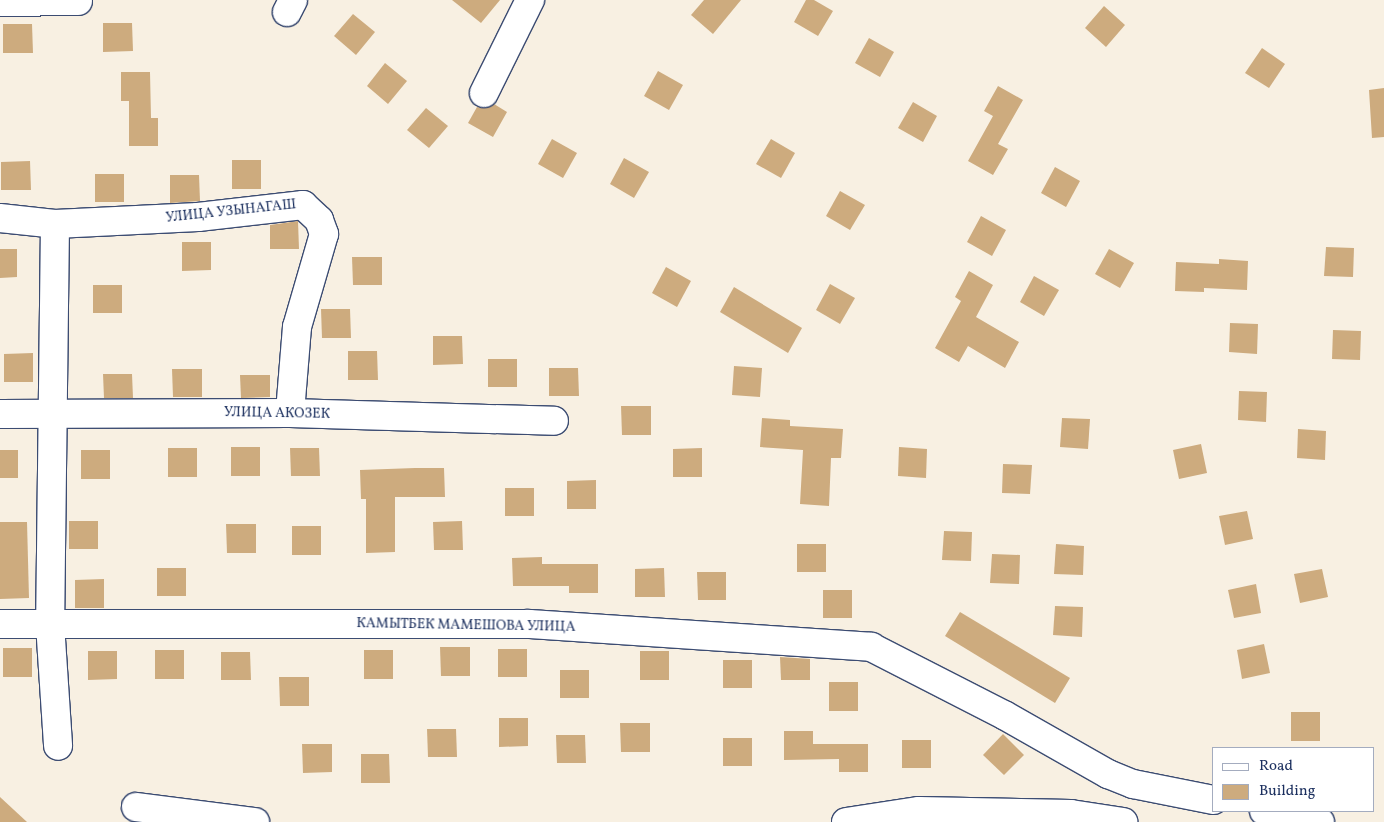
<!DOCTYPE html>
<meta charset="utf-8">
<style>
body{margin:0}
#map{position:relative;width:1384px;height:822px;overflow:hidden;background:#f8f0e2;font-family:Vollkorn,serif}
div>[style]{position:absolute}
.building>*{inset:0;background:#cdab7e}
.roads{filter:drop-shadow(1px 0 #3c4c72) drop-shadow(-1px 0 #3c4c72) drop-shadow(0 1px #3c4c72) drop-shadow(0 -1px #3c4c72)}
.minor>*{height:28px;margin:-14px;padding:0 14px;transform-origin:14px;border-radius:14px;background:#fff}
span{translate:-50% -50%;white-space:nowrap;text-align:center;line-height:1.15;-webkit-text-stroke:4.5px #fff;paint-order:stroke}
.street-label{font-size:14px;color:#1b2f5e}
.legend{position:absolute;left:1212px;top:747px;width:162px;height:65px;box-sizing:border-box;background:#fff;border:1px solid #a4acbf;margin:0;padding:6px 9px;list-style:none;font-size:15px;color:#1b2f5e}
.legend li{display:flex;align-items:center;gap:10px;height:25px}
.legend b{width:25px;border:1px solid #a4acbf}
</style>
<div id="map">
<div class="building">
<i style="clip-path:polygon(452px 0,500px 0,481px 23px)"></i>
<i style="clip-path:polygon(704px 0,741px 0,713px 34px,691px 15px)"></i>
<i style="clip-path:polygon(806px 0,814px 0,833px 11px,818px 36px,794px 22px)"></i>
<i style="clip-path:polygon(1104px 6px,1125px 25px,1106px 47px,1085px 28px)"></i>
<i style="clip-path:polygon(353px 14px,375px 32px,356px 55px,334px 36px)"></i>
<i style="clip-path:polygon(103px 23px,132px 23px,133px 51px,103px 52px)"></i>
<i style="clip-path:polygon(3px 24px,32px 24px,33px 53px,3px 53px)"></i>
<i style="clip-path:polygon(869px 38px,894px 52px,880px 77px,855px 63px)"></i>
<i style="clip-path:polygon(1262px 48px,1285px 64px,1269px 88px,1245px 73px)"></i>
<i style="clip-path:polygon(385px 63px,407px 81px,388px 104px,367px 86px)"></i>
<i style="clip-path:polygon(658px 71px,683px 85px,669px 110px,644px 96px)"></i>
<i style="clip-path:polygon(121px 72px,150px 72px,151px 118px,158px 118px,158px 146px,129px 146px,129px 101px,121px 101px)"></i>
<i style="clip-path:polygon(998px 86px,1023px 100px,998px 144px,1008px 149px,993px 175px,968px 161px,993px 116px,984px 111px)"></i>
<i style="clip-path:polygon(1384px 88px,1384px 137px,1372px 138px,1369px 90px)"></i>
<i style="clip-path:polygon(913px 102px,937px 116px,923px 142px,898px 128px)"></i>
<i style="clip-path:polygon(494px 104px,507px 112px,493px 137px,468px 123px,477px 107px,485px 108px)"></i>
<i style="clip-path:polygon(426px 108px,448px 126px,429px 148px,407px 130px)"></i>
<i style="clip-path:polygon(552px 139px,577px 153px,563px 178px,538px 164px)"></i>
<i style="clip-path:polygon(771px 139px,795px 153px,781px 178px,756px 164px)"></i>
<i style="clip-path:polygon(624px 158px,649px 172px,634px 198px,610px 184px)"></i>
<i style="clip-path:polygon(232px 160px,261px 160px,261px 189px,232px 189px)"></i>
<i style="clip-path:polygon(30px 161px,31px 190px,1px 190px,1px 162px)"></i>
<i style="clip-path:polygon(1055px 167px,1080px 181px,1066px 207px,1041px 193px)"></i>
<i style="clip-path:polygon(95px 174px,124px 174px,124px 202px,95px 202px)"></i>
<i style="clip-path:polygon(170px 175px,199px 175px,200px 201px,170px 203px)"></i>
<i style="clip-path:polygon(840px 191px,865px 205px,850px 230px,826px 216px)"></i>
<i style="clip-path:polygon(981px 216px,1006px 230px,992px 256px,967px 242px)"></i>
<i style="clip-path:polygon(298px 221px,299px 249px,270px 249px,270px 225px)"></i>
<i style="clip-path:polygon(182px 242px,211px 242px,211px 270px,182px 271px)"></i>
<i style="clip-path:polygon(1326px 247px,1354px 248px,1353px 277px,1324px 276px)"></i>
<i style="clip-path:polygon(0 249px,17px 249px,17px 277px,0 278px)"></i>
<i style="clip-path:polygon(1109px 249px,1134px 263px,1120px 288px,1095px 274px)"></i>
<i style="clip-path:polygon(352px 257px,382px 257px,382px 285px,353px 285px)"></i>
<i style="clip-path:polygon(1219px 259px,1248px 261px,1247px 290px,1204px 288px,1204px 292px,1175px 291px,1176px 262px,1219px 264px)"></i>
<i style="clip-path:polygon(666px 267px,691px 281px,677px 307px,652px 293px)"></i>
<i style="clip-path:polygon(969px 271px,993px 285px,976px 317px,1019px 342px,1005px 368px,968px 346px,959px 362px,935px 348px,961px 301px,955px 297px)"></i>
<i style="clip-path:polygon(1034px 276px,1059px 290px,1044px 316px,1020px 302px)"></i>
<i style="clip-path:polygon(830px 284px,855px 298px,840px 324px,816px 310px)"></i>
<i style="clip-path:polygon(93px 285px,122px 285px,122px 313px,93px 313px)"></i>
<i style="clip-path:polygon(734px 287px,802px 328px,788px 353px,720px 312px)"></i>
<i style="clip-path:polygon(321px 309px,350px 309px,351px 338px,322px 338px)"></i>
<i style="clip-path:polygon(1230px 323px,1258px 324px,1257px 354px,1229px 352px)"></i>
<i style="clip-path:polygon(1333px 330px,1361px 331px,1360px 360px,1332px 359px)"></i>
<i style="clip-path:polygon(433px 336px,462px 336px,463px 364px,433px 365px)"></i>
<i style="clip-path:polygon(348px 351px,377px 351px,378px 380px,348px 380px)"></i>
<i style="clip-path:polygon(33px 353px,33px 382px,4px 382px,4px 354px)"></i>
<i style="clip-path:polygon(488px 359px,517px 359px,517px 387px,488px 387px)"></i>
<i style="clip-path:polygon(734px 366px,762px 368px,760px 397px,732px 395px)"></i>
<i style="clip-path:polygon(549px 368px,578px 368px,579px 396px,549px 396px)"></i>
<i style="clip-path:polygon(172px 369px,202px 369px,202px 397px,173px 397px)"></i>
<i style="clip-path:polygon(103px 374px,132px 374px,133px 398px,104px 398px)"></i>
<i style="clip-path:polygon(240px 375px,270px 375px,270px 397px,241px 398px)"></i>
<i style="clip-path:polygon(1239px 391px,1267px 392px,1266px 422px,1238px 420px)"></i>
<i style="clip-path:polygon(621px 406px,651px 406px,651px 435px,622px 435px)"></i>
<i style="clip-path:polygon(762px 418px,790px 420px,790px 426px,843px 429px,841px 458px,831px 458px,829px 506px,800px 504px,803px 450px,760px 447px)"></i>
<i style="clip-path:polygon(1062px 418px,1090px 419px,1088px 449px,1060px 447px)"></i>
<i style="clip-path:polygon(1298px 429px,1326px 431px,1325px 460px,1297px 458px)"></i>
<i style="clip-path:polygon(1201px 444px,1207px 473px,1179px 479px,1173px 450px)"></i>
<i style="clip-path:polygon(231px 447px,260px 447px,260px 476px,231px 476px)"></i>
<i style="clip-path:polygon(899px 447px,927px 449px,926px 478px,898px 476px)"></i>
<i style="clip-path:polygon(168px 448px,197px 448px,197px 477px,168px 477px)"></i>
<i style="clip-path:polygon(290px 448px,319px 448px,320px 476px,291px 476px)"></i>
<i style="clip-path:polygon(702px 448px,702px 477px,673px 477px,673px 449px)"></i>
<i style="clip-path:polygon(0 450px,18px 450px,18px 478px,0 478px)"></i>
<i style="clip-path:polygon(81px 450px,110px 450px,110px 479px,81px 479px)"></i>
<i style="clip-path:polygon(1003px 464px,1032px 465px,1030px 494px,1002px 493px)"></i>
<i style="clip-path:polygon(415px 468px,444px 468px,445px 497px,395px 497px,395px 552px,366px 553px,366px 499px,361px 499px,360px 470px)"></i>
<i style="clip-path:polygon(596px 480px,596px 509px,567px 509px,567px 481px)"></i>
<i style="clip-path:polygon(505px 488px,534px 488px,534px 516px,505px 516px)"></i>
<i style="clip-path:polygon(1247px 511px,1253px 539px,1225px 545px,1219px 516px)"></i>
<i style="clip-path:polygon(69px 521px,98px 521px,98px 549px,69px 549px)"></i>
<i style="clip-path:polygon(462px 521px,463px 550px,434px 550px,433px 522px)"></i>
<i style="clip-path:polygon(0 522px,27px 522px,29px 598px,0 599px)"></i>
<i style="clip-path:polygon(226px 524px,256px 524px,256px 553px,227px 553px)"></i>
<i style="clip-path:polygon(292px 526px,321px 526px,321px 555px,292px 555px)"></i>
<i style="clip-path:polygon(944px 531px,972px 532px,971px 561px,942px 560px)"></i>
<i style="clip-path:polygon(797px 544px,826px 544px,826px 572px,797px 572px)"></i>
<i style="clip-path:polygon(1056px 544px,1084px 546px,1083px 575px,1054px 574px)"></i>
<i style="clip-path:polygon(992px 554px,1020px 555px,1019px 584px,990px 583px)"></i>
<i style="clip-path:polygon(542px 557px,542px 564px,598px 564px,598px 593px,569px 593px,569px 586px,513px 586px,512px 558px)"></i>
<i style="clip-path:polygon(157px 568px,186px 568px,186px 596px,157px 596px)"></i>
<i style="clip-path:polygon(664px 568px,665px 597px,635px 597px,635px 569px)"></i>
<i style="clip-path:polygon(1322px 569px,1328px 597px,1300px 603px,1294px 574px)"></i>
<i style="clip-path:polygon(697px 572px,726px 572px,726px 600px,698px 600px)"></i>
<i style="clip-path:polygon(104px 579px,104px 608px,75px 608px,75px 580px)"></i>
<i style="clip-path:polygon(1256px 584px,1261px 613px,1234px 618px,1228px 590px)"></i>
<i style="clip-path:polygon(823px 590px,852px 590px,852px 618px,823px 618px)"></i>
<i style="clip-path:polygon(1055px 606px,1083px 607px,1082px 637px,1053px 635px)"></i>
<i style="clip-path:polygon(960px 612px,1070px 678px,1055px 703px,945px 636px)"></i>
<i style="clip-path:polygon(1264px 644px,1270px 673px,1242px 679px,1237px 650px)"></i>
<i style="clip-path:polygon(440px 647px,470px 647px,470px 676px,441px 676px)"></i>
<i style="clip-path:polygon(3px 648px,32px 648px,32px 677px,3px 677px)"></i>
<i style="clip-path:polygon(498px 649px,527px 649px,527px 677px,498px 677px)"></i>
<i style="clip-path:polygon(155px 650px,184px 650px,184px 679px,155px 679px)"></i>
<i style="clip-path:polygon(364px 650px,393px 650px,393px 679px,364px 679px)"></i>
<i style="clip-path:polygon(88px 651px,117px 651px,117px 679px,88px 680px)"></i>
<i style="clip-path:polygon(640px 651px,669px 651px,669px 680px,640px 680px)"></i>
<i style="clip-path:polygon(221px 652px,250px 652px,251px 680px,221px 680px)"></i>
<i style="clip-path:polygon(780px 657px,810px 659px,810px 680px,781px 680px)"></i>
<i style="clip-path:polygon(723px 660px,752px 660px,752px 688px,723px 688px)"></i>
<i style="clip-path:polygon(560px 670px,589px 670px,589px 698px,560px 698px)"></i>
<i style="clip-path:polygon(279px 677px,309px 677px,309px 706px,280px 706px)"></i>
<i style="clip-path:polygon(829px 682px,858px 682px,858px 711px,829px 711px)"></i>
<i style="clip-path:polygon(1291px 712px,1320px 712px,1320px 741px,1291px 741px)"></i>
<i style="clip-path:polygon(499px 718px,528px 718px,528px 746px,499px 747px)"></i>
<i style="clip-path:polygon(620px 723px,650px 723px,650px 752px,621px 752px)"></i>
<i style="clip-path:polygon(427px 729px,456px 729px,457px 757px,428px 757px)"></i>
<i style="clip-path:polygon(784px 731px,813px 731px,813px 744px,868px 744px,868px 772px,839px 772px,839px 759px,784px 760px)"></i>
<i style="clip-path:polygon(1003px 734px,1024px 755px,1004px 775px,983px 755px)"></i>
<i style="clip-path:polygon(556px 735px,585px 735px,586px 763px,557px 763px)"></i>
<i style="clip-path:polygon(723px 738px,752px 738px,752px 766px,723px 766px)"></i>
<i style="clip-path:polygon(902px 740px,931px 740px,931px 768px,902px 768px)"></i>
<i style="clip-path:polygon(302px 744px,332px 744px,332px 772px,303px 773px)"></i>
<i style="clip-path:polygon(361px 754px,389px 754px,390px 783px,361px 783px)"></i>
<i style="clip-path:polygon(0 797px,27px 822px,0 822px)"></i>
</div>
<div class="roads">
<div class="minor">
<i style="left:0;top:2px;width:78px;rotate:-0.7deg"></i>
<i style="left:287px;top:12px;width:13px;rotate:-63deg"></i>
<i style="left:484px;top:93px;width:104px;rotate:-63.7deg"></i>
<i style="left:0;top:218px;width:55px;rotate:6.2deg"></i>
<i style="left:55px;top:224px;width:143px;rotate:-2.8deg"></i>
<i style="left:198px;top:217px;width:106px;rotate:-6.5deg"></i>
<i style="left:303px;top:205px;width:22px;rotate:43deg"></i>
<i style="left:319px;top:220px;width:15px;rotate:70deg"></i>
<i style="left:324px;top:234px;width:97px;rotate:106.2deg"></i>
<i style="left:297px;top:327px;width:86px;rotate:94.7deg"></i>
<i style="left:55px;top:224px;width:400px;rotate:90.7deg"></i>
<i style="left:50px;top:624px;width:122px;rotate:86.2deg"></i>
<i style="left:0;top:414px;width:290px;rotate:-0.2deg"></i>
<i style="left:290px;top:413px;width:264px;rotate:1.7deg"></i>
<i style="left:0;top:624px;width:529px"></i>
<i style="left:529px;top:624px;width:343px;rotate:3.8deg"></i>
<i style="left:871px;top:647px;width:149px;rotate:27.1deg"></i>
<i style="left:1004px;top:715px;width:120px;rotate:29.6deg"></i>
<i style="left:1108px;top:774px;width:27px;rotate:22deg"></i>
<i style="left:1133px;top:784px;width:82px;rotate:11.3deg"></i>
<i style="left:136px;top:807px;width:120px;rotate:7.2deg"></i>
<i style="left:1264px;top:811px;width:57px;rotate:11.1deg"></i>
<i style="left:846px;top:822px;width:74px;rotate:-8.6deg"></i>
<i style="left:919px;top:811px;width:152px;rotate:1.1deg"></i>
<i style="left:1071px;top:814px;width:53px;rotate:8.7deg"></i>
</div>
</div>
<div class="street-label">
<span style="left:231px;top:212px;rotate:-6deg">УЛИЦА УЗЫНАГАШ</span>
<span style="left:277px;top:414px;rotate:1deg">УЛИЦА АКОЗЕК</span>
<span style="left:466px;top:626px;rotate:1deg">КАМЫТБЕК МАМЕШОВА УЛИЦА</span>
</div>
<ul class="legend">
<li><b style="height:6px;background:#fff"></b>Road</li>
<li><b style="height:14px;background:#cdab7e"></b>Building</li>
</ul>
</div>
